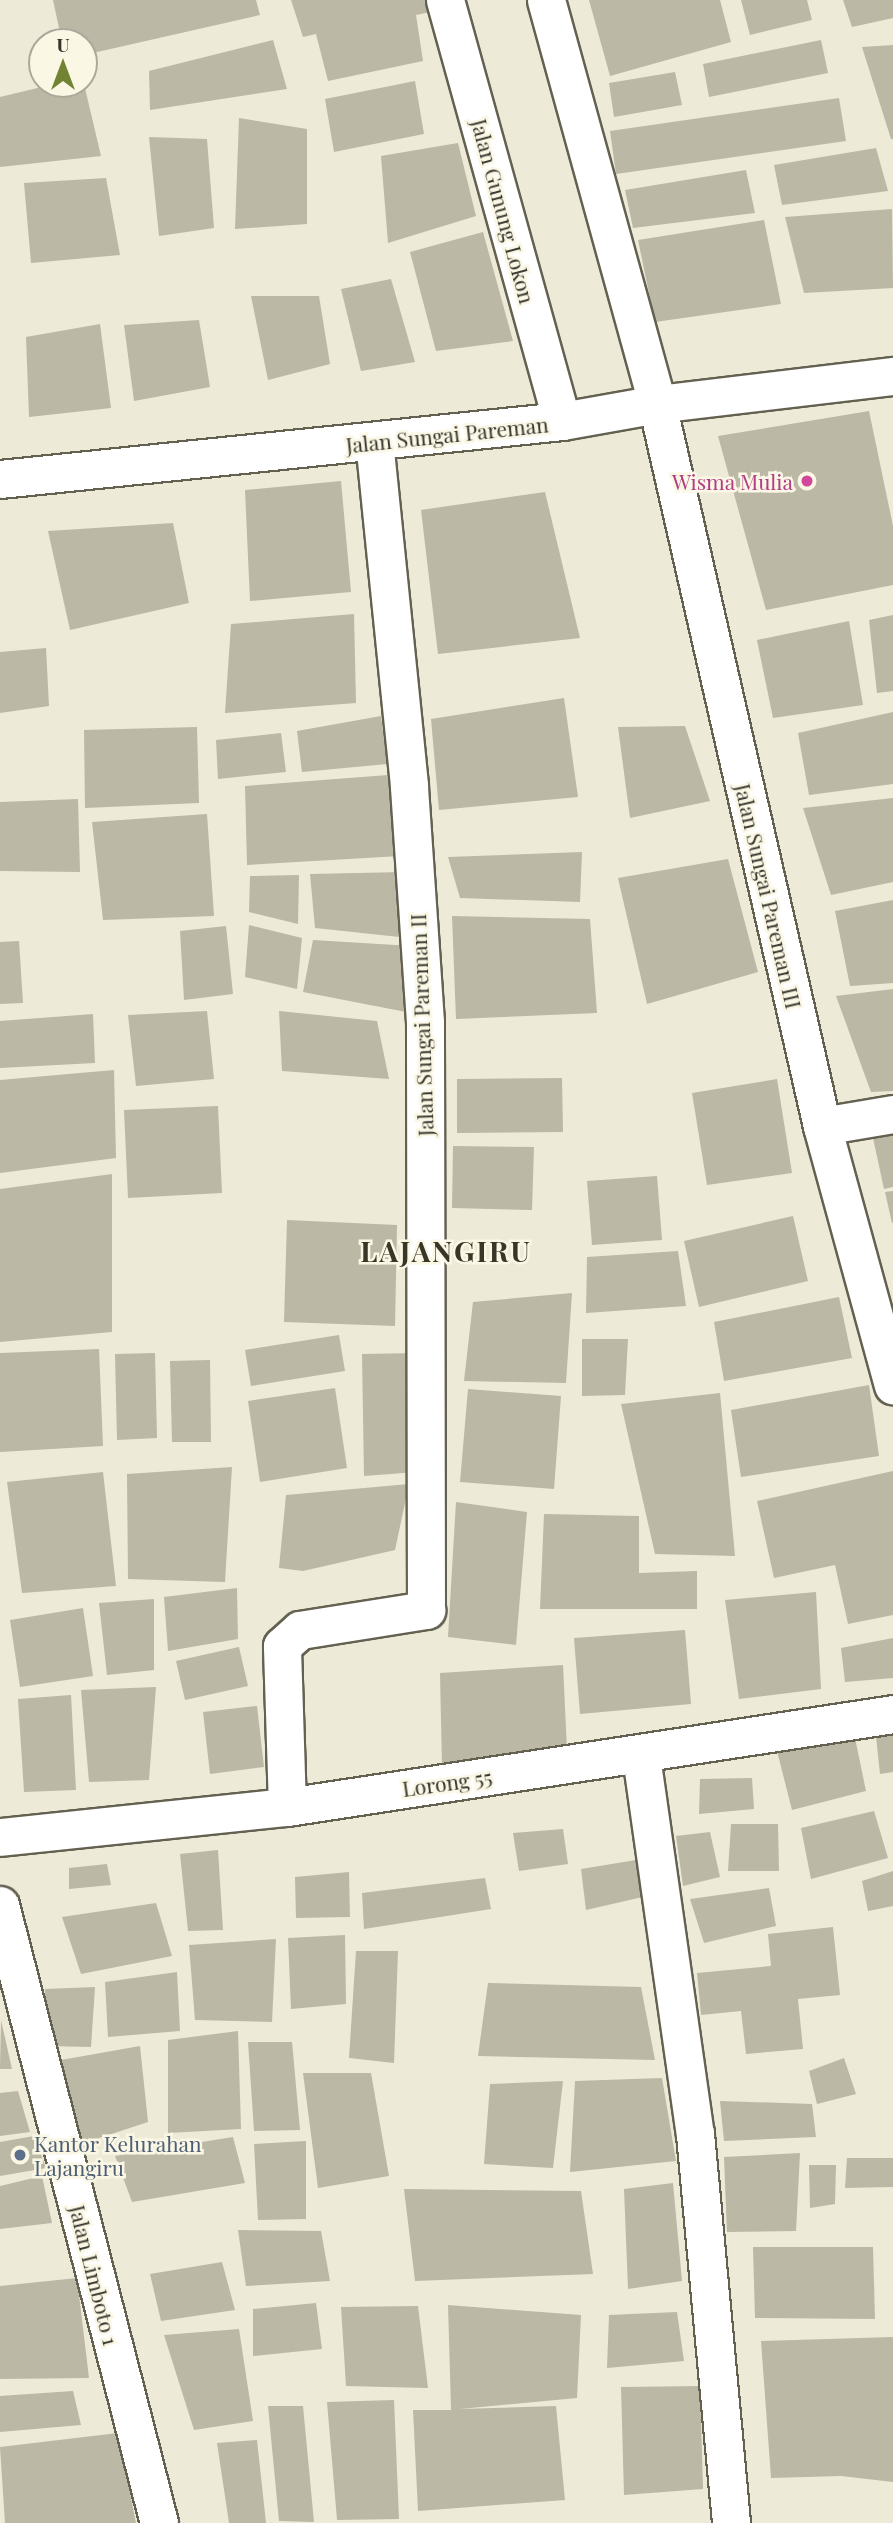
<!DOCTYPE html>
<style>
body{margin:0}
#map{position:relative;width:893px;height:2523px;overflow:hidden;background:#edead8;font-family:"Playfair Display",serif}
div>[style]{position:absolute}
.building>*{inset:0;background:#bbb8a6}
.roads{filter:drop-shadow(2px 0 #646151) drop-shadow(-2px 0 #646151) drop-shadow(0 2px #646151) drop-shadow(0 -2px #646151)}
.minor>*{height:37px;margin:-18.5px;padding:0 18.5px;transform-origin:18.5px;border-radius:18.5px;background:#fff}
.dots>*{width:19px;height:19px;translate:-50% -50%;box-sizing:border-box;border:4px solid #faf7e5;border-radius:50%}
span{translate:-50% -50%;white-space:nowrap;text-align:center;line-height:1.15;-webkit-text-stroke:5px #faf7e5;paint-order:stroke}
.street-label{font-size:21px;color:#35342d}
.hotel-label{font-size:21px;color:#b23c85}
.right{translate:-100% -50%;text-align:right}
.service-label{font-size:21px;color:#4e5e75}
.left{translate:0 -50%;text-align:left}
.district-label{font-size:28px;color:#393628;font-weight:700;letter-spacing:2px}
.north{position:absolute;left:28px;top:28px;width:70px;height:70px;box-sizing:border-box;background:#faf7e5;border:2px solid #aba99b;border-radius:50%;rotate:0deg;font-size:19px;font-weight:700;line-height:28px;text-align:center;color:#35342d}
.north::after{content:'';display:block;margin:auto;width:24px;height:32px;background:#728333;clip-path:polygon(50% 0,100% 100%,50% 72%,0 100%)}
</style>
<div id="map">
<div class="building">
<i style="clip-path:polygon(53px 0,256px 0,260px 15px,84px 55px,84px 42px,62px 42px)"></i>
<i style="clip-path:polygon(291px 0,432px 0,436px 11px,416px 15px,423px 61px,328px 81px,316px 34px,303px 37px)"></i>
<i style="clip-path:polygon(589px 0,720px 0,731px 42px,610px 76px)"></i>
<i style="clip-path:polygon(741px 0,807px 0,812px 20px,750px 35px)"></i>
<i style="clip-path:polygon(843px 0,893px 0,893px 18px,852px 27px)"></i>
<i style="clip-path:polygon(273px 40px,287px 89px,150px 110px,149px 71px)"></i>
<i style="clip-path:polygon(821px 40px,828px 73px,709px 97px,703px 64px)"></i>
<i style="clip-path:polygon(893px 45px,893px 139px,891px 139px,862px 47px)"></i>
<i style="clip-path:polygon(675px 72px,682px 105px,614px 117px,609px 83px)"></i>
<i style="clip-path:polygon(415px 81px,424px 134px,334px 152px,325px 99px)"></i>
<i style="clip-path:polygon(54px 84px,84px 84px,101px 156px,0 167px,0 97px)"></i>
<i style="clip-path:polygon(839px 98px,846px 141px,616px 174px,610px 131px)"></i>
<i style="clip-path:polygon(239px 118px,307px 129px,307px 224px,235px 229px)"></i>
<i style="clip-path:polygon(149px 137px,207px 139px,214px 228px,159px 236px)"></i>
<i style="clip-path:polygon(458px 143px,476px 216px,388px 243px,381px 156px)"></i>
<i style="clip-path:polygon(876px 148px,888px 191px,782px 205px,774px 165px)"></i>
<i style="clip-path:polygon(746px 170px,755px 213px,633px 228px,625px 190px)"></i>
<i style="clip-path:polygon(106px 178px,120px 255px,31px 263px,24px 183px)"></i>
<i style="clip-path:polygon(892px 209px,893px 288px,804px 293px,785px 217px)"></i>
<i style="clip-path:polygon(764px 220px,781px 304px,655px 322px,638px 240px)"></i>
<i style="clip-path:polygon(483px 232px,513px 341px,436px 351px,410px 252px)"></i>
<i style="clip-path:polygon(391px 279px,415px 362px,361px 371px,341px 289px)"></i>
<i style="clip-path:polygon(251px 296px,319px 296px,330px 364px,268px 380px)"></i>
<i style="clip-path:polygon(199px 320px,210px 387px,134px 401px,124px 325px)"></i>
<i style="clip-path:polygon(100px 324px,111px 408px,29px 417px,26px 337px)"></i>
<i style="clip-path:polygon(869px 411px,893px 526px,893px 585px,766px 610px,718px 436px)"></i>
<i style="clip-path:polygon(341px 481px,351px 592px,250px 601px,245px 490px)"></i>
<i style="clip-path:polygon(545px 492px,580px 638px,438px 654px,421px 510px)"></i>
<i style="clip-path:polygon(173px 523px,189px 603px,70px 630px,48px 531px)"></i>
<i style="clip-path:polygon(354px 614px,356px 703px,225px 713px,231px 624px)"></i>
<i style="clip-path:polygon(893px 615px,893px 691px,877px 693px,869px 620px)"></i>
<i style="clip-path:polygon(849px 621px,863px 705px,773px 718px,757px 640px)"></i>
<i style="clip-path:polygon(46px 648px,49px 706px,0 713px,0 652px)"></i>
<i style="clip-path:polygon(564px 698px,578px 797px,439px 810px,431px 719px)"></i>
<i style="clip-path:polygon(893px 712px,893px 784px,809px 795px,798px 733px)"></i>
<i style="clip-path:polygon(381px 716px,387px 764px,302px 772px,297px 731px)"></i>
<i style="clip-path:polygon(685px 726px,710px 801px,630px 818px,618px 727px)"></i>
<i style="clip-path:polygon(197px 727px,199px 803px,85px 808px,84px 730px)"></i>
<i style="clip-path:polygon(281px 733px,286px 772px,218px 779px,216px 740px)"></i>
<i style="clip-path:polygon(388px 775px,400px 856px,247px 865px,245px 786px)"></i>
<i style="clip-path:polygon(893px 798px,893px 882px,831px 895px,803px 808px)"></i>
<i style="clip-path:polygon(78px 799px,80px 872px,0 871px,0 802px)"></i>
<i style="clip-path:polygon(207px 814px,214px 916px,103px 920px,92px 822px)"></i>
<i style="clip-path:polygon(582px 852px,580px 902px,460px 898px,448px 857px)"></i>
<i style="clip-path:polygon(728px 859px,758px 972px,647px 1004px,618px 878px)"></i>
<i style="clip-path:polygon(404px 872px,409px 938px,315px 928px,310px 874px)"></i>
<i style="clip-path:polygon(299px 875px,298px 924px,249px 912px,250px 876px)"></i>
<i style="clip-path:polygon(893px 900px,893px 983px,850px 986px,835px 911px)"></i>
<i style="clip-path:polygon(452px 916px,590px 919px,597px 1013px,456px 1019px)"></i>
<i style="clip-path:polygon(249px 925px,302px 938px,297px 989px,245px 977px)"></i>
<i style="clip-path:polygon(226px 926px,233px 994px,184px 1000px,180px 931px)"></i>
<i style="clip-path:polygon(313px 940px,412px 946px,406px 1012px,303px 992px)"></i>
<i style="clip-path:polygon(19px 941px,23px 1003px,0 1004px,0 942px)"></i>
<i style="clip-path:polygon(893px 989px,893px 1091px,871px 1092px,836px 996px)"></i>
<i style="clip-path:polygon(207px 1011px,214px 1079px,136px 1086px,128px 1015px)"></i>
<i style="clip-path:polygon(279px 1011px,377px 1021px,389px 1079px,282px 1071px)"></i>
<i style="clip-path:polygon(93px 1014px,95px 1063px,0 1068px,0 1021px)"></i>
<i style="clip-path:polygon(114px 1070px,116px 1158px,0 1173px,0 1080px)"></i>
<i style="clip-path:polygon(562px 1078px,563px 1132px,457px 1133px,457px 1079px)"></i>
<i style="clip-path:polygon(777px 1079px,792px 1173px,707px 1185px,692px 1093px)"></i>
<i style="clip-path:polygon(218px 1106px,222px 1193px,128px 1198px,124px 1110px)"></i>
<i style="clip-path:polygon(893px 1120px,893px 1187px,884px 1189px,870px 1124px)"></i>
<i style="clip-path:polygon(453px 1146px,534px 1147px,532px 1210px,452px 1208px)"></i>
<i style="clip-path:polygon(112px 1174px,112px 1332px,0 1342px,0 1189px)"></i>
<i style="clip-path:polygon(657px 1176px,662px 1240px,592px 1245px,587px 1181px)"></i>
<i style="clip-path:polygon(893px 1191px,893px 1223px,892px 1223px,885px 1192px)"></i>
<i style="clip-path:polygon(793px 1216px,808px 1281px,699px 1307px,684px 1241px)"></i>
<i style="clip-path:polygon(287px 1220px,397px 1225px,395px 1326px,284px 1322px)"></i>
<i style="clip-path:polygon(678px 1251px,686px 1306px,586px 1313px,587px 1257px)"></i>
<i style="clip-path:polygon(572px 1293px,566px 1383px,464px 1381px,473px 1302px)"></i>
<i style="clip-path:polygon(839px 1297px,852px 1358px,724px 1381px,714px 1322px)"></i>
<i style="clip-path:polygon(339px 1335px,345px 1371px,251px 1386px,245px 1350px)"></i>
<i style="clip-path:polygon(582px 1339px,628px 1339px,625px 1395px,582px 1396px)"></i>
<i style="clip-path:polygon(99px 1349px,103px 1446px,0 1452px,0 1353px)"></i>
<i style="clip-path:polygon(155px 1353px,157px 1438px,117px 1440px,115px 1354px)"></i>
<i style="clip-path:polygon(417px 1353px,417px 1472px,364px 1476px,362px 1354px)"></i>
<i style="clip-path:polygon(210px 1360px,211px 1442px,172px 1442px,170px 1361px)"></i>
<i style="clip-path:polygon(869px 1385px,879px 1456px,741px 1477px,731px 1410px)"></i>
<i style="clip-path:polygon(335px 1388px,347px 1468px,260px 1482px,248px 1401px)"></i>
<i style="clip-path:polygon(468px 1389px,561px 1396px,554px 1489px,460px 1482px)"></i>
<i style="clip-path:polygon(720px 1393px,735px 1556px,655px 1554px,621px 1404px)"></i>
<i style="clip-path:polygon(232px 1467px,225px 1582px,128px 1579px,127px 1474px)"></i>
<i style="clip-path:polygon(893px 1471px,893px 1615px,848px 1624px,835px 1565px,774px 1578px,757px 1501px)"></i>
<i style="clip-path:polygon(103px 1472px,116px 1586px,22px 1593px,7px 1482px)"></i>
<i style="clip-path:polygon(409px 1484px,395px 1550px,303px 1571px,279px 1568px,286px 1495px)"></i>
<i style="clip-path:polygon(456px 1502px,527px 1512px,516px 1645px,448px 1637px)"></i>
<i style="clip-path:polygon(544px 1514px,639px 1516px,639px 1573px,697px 1571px,697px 1609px,540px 1609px)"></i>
<i style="clip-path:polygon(237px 1588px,238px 1639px,168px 1651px,164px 1597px)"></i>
<i style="clip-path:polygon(816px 1592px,821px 1689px,739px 1699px,725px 1600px)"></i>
<i style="clip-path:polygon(154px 1599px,154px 1670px,107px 1675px,99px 1603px)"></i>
<i style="clip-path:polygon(83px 1608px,93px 1676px,20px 1687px,10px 1620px)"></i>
<i style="clip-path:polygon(685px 1630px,691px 1704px,580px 1714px,574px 1638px)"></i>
<i style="clip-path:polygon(893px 1638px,893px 1678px,845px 1682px,841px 1648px)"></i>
<i style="clip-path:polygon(239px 1647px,248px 1686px,185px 1700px,176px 1661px)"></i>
<i style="clip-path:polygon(563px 1665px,567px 1750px,442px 1768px,440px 1673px)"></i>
<i style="clip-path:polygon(156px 1687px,149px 1780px,89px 1782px,81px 1690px)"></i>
<i style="clip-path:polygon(71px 1695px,76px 1790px,24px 1792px,18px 1699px)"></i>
<i style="clip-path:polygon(257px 1706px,264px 1767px,210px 1774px,203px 1712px)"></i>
<i style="clip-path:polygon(893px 1724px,893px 1772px,880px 1774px,875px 1727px)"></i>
<i style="clip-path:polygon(854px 1733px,866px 1791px,792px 1810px,777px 1751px)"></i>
<i style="clip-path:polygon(752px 1778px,754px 1809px,699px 1814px,700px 1779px)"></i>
<i style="clip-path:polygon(874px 1811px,888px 1858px,811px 1879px,801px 1828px)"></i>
<i style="clip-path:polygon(731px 1824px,778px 1824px,779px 1871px,728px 1871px)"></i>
<i style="clip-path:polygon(563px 1829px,568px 1864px,519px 1871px,513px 1833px)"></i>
<i style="clip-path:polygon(710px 1832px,720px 1877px,683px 1886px,676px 1836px)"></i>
<i style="clip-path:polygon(218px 1850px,223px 1930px,188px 1931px,180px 1854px)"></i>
<i style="clip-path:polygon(642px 1859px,647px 1896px,586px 1910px,581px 1869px)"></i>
<i style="clip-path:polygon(107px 1864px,111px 1885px,69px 1889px,69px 1868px)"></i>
<i style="clip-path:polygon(893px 1871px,893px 1906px,868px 1911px,862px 1881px)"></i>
<i style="clip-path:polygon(349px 1872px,350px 1917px,296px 1918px,295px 1877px)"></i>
<i style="clip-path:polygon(485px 1878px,491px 1909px,364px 1929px,362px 1893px)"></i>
<i style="clip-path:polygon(769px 1888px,776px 1926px,704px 1943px,690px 1899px)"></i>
<i style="clip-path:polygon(156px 1903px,172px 1956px,81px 1974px,62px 1917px)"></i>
<i style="clip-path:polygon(833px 1927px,840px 1995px,798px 1999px,803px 2049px,746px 2054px,741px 2011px,701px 2015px,697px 1973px,771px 1966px,768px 1934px)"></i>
<i style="clip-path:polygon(345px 1935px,346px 2004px,291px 2009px,288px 1938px)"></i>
<i style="clip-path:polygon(276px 1939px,272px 2022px,195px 2020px,189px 1945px)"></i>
<i style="clip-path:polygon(356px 1951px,398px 1951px,394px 2063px,349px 2058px)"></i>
<i style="clip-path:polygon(177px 1972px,180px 2031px,108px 2037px,105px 1982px)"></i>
<i style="clip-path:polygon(488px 1983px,641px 1987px,655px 2060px,478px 2056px)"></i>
<i style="clip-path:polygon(95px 1987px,91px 2047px,46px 2046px,45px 1989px)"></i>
<i style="clip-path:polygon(1px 2020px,12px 2069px,0 2069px)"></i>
<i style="clip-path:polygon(238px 2031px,241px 2129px,168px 2133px,168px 2040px)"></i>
<i style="clip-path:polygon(248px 2042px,292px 2042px,300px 2130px,254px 2131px)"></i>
<i style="clip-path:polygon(140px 2046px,148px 2122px,78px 2145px,61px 2060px)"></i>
<i style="clip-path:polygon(844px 2058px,856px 2094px,817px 2104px,809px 2071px)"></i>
<i style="clip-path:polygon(303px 2073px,371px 2073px,389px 2176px,318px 2188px)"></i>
<i style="clip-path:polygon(662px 2078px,676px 2161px,570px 2172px,575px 2081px)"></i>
<i style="clip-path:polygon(563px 2081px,553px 2168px,484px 2164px,490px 2084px)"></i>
<i style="clip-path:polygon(18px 2091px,30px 2132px,0 2136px,0 2093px)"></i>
<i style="clip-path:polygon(720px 2101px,812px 2104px,816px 2137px,724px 2141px)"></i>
<i style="clip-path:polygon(34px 2136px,46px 2168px,0 2176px,0 2142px)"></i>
<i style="clip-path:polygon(233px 2137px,245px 2183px,132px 2202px,115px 2156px)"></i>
<i style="clip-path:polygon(306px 2141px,306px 2219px,258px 2220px,254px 2144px)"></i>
<i style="clip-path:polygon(800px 2153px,796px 2231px,727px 2232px,724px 2157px)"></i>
<i style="clip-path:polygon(847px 2158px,893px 2158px,893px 2187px,845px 2188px)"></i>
<i style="clip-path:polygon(809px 2165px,836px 2165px,835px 2204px,810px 2208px)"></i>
<i style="clip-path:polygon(42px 2176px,52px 2223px,0 2229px,0 2186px)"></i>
<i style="clip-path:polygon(673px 2183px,682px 2281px,628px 2289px,624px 2189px)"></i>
<i style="clip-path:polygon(404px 2189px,581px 2191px,593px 2274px,415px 2281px)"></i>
<i style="clip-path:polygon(238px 2230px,321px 2231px,330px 2281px,246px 2286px)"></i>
<i style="clip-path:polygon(753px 2247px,873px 2247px,875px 2319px,755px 2318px)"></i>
<i style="clip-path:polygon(222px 2262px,235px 2310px,161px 2321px,150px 2274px)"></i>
<i style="clip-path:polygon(77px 2278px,89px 2378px,0 2379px,0 2286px)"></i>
<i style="clip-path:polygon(316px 2303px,322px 2349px,253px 2356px,253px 2309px)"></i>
<i style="clip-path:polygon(448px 2305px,581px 2315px,577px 2398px,460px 2409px,556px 2406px,565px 2500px,418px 2511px,413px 2410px,451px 2410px)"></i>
<i style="clip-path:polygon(418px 2306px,428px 2388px,346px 2386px,341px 2307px)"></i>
<i style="clip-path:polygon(677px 2312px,684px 2361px,607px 2368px,609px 2315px)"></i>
<i style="clip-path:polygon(239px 2329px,253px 2421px,194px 2430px,164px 2335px)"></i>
<i style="clip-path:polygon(893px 2337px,893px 2482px,841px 2476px,771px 2478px,761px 2341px)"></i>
<i style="clip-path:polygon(700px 2386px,703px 2489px,624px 2495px,621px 2387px)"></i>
<i style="clip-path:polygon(73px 2391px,81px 2425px,0 2432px,0 2396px)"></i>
<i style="clip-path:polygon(394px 2400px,399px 2519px,337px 2520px,327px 2402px)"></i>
<i style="clip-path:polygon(268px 2406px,303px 2406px,314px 2522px,279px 2521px)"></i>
<i style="clip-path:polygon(118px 2433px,136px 2523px,5px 2523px,0 2447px)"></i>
<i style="clip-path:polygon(257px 2440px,266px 2523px,229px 2523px,217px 2443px)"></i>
</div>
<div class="roads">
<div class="minor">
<i style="left:445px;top:0;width:437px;rotate:74.5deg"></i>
<i style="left:546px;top:0;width:419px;rotate:74.6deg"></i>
<i style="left:657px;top:404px;width:741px;rotate:77.13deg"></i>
<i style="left:822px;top:1126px;width:269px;rotate:74.7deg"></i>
<i style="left:0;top:479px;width:565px;rotate:-5.89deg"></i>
<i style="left:562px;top:421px;width:97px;rotate:-10.1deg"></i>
<i style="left:657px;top:404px;width:238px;rotate:-6.8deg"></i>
<i style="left:822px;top:1126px;width:72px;rotate:-9.6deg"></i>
<i style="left:641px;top:1756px;width:382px;rotate:81.9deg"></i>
<i style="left:695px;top:2134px;width:391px;rotate:84.7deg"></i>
<i style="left:287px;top:1807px;width:161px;rotate:-91.8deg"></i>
<i style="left:282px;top:1646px;width:24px;rotate:-42deg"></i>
<i style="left:300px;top:1630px;width:128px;rotate:-9deg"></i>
<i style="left:426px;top:1610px;width:588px;rotate:-90.1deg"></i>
<i style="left:425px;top:1022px;width:238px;rotate:-93.9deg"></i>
<i style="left:409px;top:785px;width:344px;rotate:-95.8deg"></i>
<i style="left:0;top:1837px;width:289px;rotate:-6deg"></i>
<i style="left:287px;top:1807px;width:613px;rotate:-8.72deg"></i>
<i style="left:0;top:1905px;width:638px;rotate:75.57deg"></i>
</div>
</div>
<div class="dots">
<i style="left:807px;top:481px;background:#d1479c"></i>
<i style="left:20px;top:2155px;background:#5c6f8a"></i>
</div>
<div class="street-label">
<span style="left:504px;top:211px;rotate:75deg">Jalan Gunung Lokon</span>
<span style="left:447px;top:434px;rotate:-6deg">Jalan Sungai Pareman</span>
<span style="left:769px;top:896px;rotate:77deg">Jalan Sungai Pareman III</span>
<span style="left:421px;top:1025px;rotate:-92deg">Jalan Sungai Pareman II</span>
<span style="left:447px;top:1782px;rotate:-8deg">Lorong 55</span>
<span style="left:95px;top:2275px;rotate:76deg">Jalan Limboto 1</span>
</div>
<div class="hotel-label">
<span class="right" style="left:793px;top:481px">Wisma Mulia</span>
</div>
<div class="service-label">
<span class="left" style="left:34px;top:2155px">Kantor Kelurahan<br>Lajangiru</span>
</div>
<div class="district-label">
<span style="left:446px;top:1251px">LAJANGIRU</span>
</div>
<div class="north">U</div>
</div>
